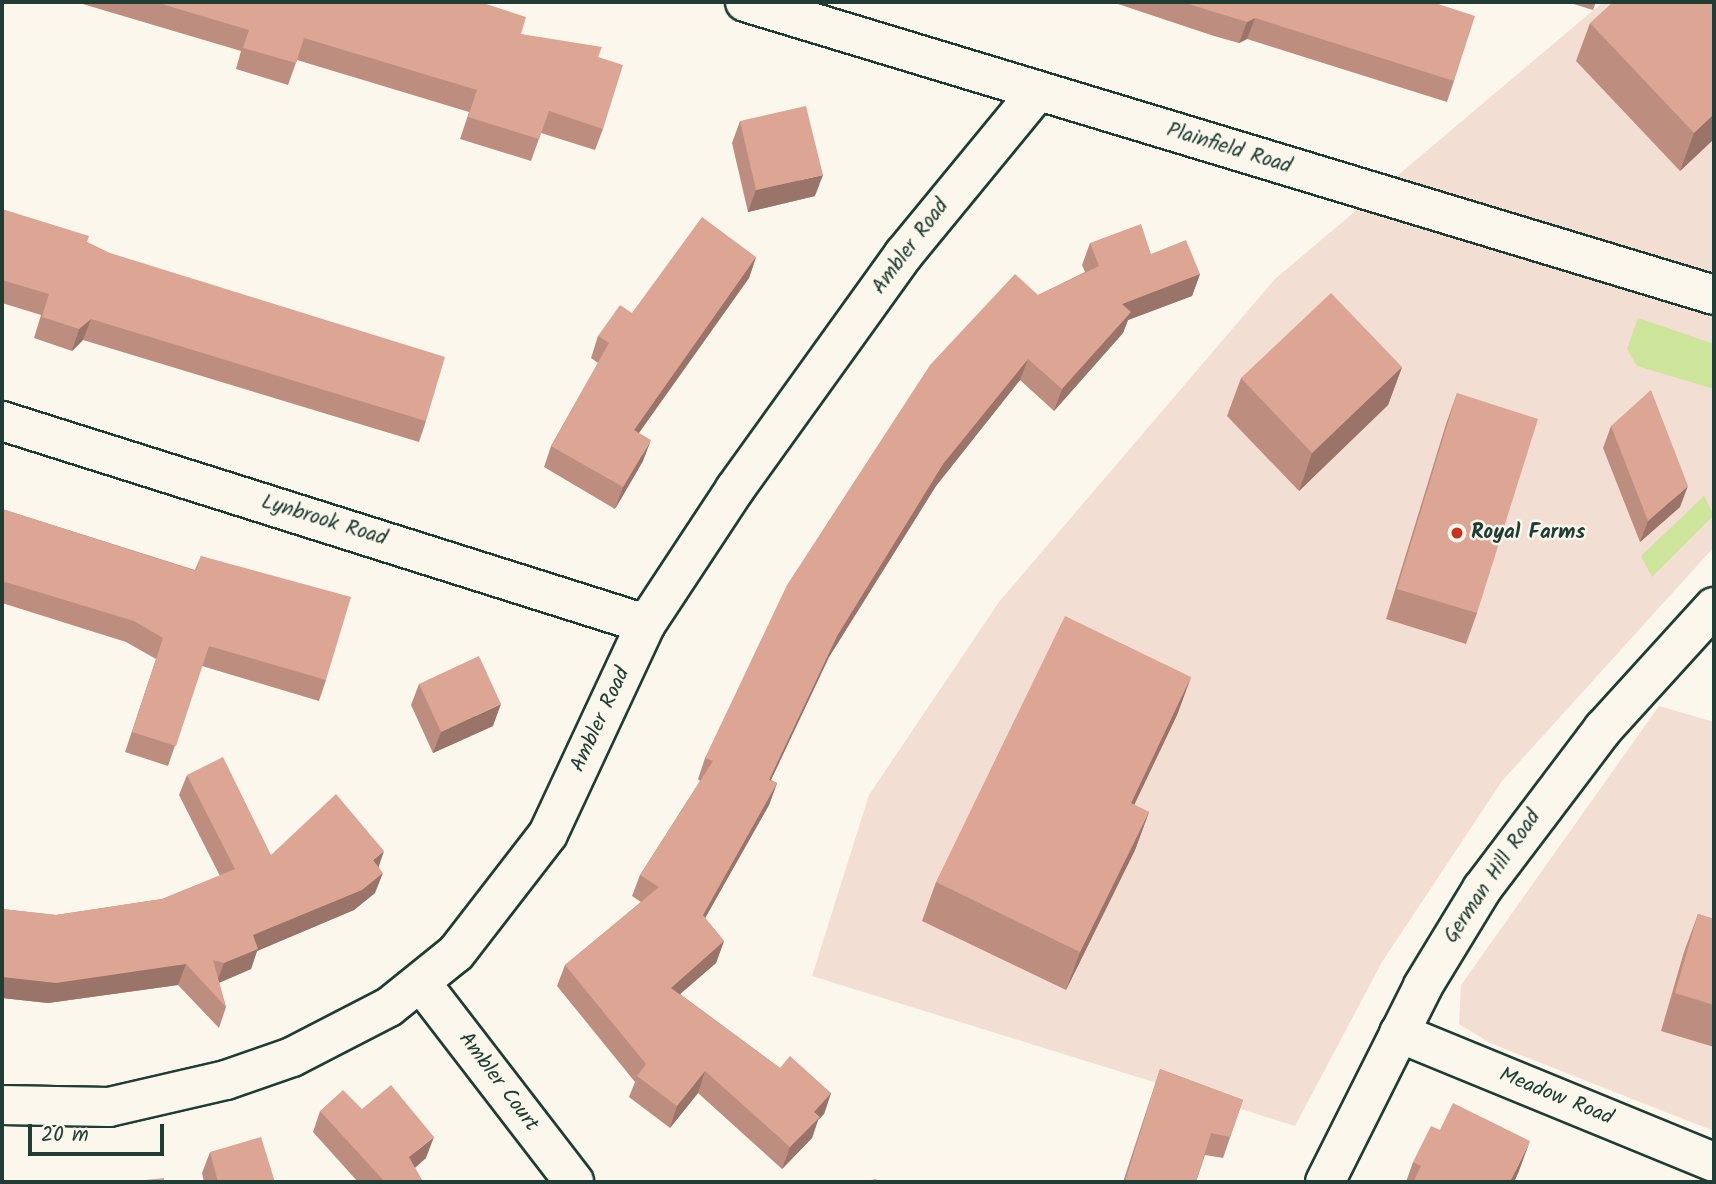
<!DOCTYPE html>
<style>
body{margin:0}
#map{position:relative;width:1716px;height:1184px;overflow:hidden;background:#fbf7ec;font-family:Kalam,sans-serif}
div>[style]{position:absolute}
.built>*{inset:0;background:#f2ded2}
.green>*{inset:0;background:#cce59b}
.roads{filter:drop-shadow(2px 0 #1f3d34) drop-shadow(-2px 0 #1f3d34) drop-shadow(0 2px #1f3d34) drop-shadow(0 -2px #1f3d34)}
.street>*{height:38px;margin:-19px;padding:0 19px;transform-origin:19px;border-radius:19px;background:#fbf7ec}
.secondary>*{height:38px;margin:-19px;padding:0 19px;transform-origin:19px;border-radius:19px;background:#fbf7ec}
.wall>*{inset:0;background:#bd8e7f}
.shaded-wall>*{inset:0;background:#9a7468}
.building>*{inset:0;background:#dca594}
.dots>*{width:19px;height:19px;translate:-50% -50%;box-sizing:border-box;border:4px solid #fbf7ec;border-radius:50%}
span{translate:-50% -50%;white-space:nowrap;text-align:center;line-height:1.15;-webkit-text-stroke:5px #fbf7ec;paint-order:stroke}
.street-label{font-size:21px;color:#1f3d34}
.poi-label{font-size:21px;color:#1f3d34;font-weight:700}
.left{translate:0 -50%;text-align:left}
.frame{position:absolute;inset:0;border:4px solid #1f3d34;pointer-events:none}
.scale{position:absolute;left:28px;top:1124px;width:136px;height:32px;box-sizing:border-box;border:4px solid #1f3d34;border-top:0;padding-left:9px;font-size:21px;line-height:24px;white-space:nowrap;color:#1f3d34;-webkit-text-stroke:5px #fbf7ec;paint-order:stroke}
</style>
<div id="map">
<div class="built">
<i style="clip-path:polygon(1603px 2px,1714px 2px,1714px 547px,1502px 781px,1382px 962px,1295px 1126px,812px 976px,869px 795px,999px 602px,1275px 279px)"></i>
<i style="clip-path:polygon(1659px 706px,1714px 722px,1714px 1131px,1490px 1043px,1459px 1024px,1461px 985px)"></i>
</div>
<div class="green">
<i style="clip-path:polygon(1638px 318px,1714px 344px,1714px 389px,1637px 366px,1627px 349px)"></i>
<i style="clip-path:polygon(1704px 496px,1714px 515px,1652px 577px,1641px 556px)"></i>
</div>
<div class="roads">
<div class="street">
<i style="left:745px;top:2px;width:1012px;rotate:16.82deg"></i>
<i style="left:2px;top:421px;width:675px;rotate:17.5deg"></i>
<i style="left:421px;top:983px;width:251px;rotate:52.4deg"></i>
<i style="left:1399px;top:1033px;width:340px;rotate:22.3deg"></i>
<i style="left:2px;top:1105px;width:107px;rotate:1.1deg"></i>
<i style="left:109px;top:1107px;width:120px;rotate:-13deg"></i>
<i style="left:226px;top:1080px;width:70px;rotate:-19.2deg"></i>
<i style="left:292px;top:1057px;width:109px;rotate:-27.3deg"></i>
<i style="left:389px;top:1007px;width:86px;rotate:-38.9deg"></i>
<i style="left:456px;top:953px;width:150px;rotate:-52.3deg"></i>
<i style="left:548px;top:834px;width:232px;rotate:-65deg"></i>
<i style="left:646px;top:624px;width:162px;rotate:-56.6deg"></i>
<i style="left:735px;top:489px;width:289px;rotate:-54.3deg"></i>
<i style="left:904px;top:254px;width:211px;rotate:-50.6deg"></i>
</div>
<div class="secondary">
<i style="left:1325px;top:1182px;width:219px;rotate:-63.4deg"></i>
<i style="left:1423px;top:986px;width:114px;rotate:-58.7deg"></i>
<i style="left:1482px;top:889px;width:201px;rotate:-52.9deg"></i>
<i style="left:1603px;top:729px;width:165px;rotate:-47.7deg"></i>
</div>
</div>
<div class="wall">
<i style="clip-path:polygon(76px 2px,480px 2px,521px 34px,598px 57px,603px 129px,595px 150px,541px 133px,531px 161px,460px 139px,469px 112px,297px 60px,288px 85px,236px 69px,241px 51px)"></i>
<i style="clip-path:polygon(1112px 2px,1432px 2px,1454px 81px,1447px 102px,1247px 39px,1239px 43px,1214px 36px)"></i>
<i style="clip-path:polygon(1567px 2px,1596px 2px,1593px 10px)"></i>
<i style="clip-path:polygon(1714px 2px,1714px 139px,1680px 171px,1576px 61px,1590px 23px)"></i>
<i style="clip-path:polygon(740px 121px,815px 196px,748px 212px,732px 143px)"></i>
<i style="clip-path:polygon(2px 209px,87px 242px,426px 421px,419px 442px,83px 340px,72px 351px,34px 338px,41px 315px,2px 303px)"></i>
<i style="clip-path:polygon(1090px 243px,1151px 254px,1200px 274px,1192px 296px,1128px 320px,1123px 333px,1054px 411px,1020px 380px,936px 486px,829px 657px,771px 780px,777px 783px,769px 805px,705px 918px,724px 941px,716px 963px,680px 994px,780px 1068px,831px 1093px,824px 1114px,818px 1120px,812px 1138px,782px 1169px,698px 1093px,670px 1128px,629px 1097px,635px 1082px,557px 986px,565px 965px,641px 902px,632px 896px,640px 875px,700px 781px,698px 779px,705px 758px,1038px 295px,1085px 272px,1082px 265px)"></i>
<i style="clip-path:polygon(756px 257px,749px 278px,639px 433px,643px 461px,615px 509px,544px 467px,551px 446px,598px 363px,591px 358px,598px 336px,632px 313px)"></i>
<i style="clip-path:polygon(1402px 367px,1388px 405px,1299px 491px,1227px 416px,1241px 378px)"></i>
<i style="clip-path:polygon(1457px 393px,1477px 613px,1466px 644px,1386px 619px,1446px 424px)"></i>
<i style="clip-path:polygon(1611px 426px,1680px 507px,1640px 542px,1603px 448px)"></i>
<i style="clip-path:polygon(2px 509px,195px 570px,201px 556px,326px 680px,319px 701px,202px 666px,168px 766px,125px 752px,156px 659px,126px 642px,2px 603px)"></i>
<i style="clip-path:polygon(1191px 677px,1177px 715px,1134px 805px,1149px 812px,1135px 850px,1066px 990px,922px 921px,936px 882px)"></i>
<i style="clip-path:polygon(419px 684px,493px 726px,433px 753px,411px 705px)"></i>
<i style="clip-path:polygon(187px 775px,271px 855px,379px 867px,375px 893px,354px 910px,257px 951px,251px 969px,219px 983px,226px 1007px,219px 1028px,178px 985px,48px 1003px,2px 998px,2px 909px,56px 915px,162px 899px,220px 876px,179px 795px)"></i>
<i style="clip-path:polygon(1698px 914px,1714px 919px,1714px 1047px,1661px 1031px,1684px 952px)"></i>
<i style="clip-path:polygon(1160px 1069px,1243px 1100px,1223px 1158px,1205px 1155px,1196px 1182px,1123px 1182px)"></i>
<i style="clip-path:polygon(362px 1109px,426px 1158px,415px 1168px,423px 1182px,358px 1182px,313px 1132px,320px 1111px)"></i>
<i style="clip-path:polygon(210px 1152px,275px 1182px,204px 1182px,202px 1173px)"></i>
<i style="clip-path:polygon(1413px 1162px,1519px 1171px,1514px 1182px,1406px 1182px)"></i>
</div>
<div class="shaded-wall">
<i style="clip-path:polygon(1255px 18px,1247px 39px,1239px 43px,1247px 22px)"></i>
<i style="clip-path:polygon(1714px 114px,1714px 139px,1680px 171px,1694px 133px)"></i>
<i style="clip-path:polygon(823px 175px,815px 196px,748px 212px,756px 190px)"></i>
<i style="clip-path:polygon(756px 257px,749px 278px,626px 451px,634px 430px)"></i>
<i style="clip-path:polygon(1200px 274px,1192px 296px,1128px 320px,1123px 333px,1054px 411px,1062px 389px,1122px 304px)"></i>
<i style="clip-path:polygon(91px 319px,83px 340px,72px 351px,79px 329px)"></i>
<i style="clip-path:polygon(1028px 359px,1020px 380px,936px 486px,829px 657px,761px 801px,769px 780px,837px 636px,943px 464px)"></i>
<i style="clip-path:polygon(1402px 367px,1388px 405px,1299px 491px,1312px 453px)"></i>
<i style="clip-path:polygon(651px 440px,643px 461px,615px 509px,623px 487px)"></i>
<i style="clip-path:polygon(1688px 486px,1680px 507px,1640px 542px,1648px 521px)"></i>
<i style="clip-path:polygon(1191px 677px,1177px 715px,1117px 841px,1131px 803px)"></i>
<i style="clip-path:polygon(501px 704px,493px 726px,433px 753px,441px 732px)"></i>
<i style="clip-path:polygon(777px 783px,769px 805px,695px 936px,703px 915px)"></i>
<i style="clip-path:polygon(1149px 812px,1135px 850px,1066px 990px,1080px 952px)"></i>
<i style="clip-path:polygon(384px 851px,377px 872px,373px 860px)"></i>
<i style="clip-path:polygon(383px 873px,375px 893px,354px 910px,257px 951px,251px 969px,216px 984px,224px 963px,253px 935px)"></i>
<i style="clip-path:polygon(724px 941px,716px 963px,663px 1009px,671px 988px)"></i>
<i style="clip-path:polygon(186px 964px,178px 985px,48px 1003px,2px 998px,2px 977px)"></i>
<i style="clip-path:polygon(705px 1071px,698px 1093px,670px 1128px,677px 1106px)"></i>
<i style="clip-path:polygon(831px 1093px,824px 1114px,818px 1120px,812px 1138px,782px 1169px,790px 1147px,814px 1112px)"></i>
<i style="clip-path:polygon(434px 1137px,426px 1158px,401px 1179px,409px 1157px)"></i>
<i style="clip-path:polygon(1530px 1141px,1519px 1171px,1514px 1182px,1510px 1182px)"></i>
</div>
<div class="building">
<i style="clip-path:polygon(155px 2px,480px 2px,526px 17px,521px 34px,602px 47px,598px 57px,623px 65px,603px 129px,549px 111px,539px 139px,468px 117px,477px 90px,304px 38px,296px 63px,243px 48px,249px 30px)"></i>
<i style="clip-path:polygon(1182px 2px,1432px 2px,1475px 16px,1454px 81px,1255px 18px,1247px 22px)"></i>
<i style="clip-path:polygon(1613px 2px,1714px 2px,1714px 114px,1694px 133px,1590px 23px)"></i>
<i style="clip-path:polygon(806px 106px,823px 175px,756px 190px,740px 121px)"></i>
<i style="clip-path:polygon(2px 209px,89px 236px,87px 242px,110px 253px,445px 357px,426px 421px,91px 319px,79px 329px,42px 317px,49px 294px,2px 280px)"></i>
<i style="clip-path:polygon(702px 217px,756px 257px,634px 430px,651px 440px,623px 487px,551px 446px,609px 343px,598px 336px,620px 305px,632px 313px)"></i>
<i style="clip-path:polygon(1141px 224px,1151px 254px,1186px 240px,1200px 274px,1122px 304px,1131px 312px,1062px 389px,1028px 359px,943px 464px,837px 636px,769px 780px,777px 783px,703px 915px,724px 941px,671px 988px,780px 1068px,790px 1056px,831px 1093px,814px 1112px,820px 1117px,790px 1147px,705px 1071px,677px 1106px,637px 1076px,646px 1064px,565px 965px,659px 887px,640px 875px,713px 761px,705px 758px,787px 585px,930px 365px,1015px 274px,1038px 295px,1099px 266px,1090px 243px)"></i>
<i style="clip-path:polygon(1331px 293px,1402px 367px,1312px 453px,1241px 378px)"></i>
<i style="clip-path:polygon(1651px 390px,1688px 486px,1648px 521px,1611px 426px)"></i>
<i style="clip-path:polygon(1457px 393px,1538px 419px,1477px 613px,1397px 589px)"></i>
<i style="clip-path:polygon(2px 509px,196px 571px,201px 556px,351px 597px,326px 680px,209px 646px,176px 746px,132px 732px,163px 638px,134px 621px,2px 581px)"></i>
<i style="clip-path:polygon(1065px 616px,1191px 677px,1131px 803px,1149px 812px,1080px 952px,936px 882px)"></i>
<i style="clip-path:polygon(479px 656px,501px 704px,441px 732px,419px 684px)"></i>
<i style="clip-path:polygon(223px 757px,271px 855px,336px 794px,384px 851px,373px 860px,383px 873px,362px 890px,253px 935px,258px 949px,224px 963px,213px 960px,226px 1007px,186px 964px,56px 983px,2px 977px,2px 909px,56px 915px,162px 899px,235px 869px,187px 775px)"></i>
<i style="clip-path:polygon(1698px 914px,1714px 919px,1714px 1005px,1675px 993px)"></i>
<i style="clip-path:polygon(1160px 1069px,1243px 1100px,1230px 1137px,1211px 1133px,1196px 1182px,1125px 1182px)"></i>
<i style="clip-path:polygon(391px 1085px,434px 1137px,409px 1157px,423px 1182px,385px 1182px,320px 1111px,343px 1090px,362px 1109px)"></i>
<i style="clip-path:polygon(1453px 1103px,1530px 1141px,1510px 1182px,1417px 1182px,1414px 1181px,1421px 1166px,1413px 1162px,1431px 1126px,1440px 1130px)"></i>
<i style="clip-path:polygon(261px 1137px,275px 1182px,218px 1182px,210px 1152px)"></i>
<i style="clip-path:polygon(164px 1178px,164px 1182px,127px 1182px)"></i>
<i style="clip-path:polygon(876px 1179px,877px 1182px,863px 1182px)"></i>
</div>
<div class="dots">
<i style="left:1457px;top:533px;background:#c8321e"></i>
</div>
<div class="street-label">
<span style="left:1229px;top:149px;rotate:17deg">Plainfield Road</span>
<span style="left:911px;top:247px;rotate:-53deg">Ambler Road</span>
<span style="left:324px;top:521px;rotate:17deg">Lynbrook Road</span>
<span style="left:601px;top:720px;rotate:-65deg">Ambler Road</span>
<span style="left:1493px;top:877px;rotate:-56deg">German Hill Road</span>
<span style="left:498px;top:1082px;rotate:53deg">Ambler Court</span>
<span style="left:1556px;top:1097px;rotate:22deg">Meadow Road</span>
</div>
<div class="poi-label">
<span class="left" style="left:1471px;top:533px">Royal Farms</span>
</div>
<div class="frame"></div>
<div class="scale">20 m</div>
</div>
